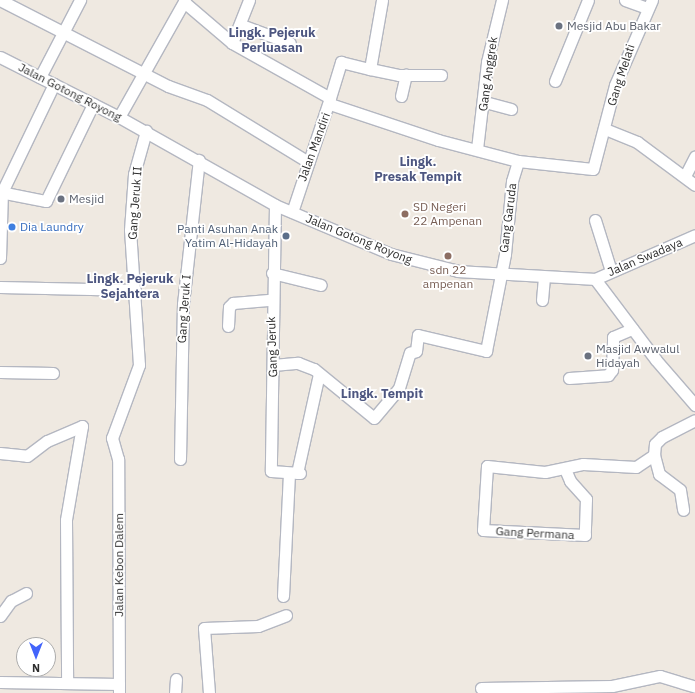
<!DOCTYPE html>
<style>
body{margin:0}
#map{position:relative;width:695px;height:693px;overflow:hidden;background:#efe9e1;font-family:"IBM Plex Sans",sans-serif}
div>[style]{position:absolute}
.roads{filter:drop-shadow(1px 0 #b4b7c1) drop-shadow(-1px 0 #b4b7c1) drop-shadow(0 1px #b4b7c1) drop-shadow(0 -1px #b4b7c1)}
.minor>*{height:11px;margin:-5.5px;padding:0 5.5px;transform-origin:5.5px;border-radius:5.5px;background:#fff}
.dots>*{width:11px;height:11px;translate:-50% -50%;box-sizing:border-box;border:2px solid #fff;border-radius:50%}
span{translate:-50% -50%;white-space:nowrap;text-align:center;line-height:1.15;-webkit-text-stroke:3.5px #fff;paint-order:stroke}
.worship-label{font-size:12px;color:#5b616d}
.left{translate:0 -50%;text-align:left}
.street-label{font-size:12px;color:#2e2e2e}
.education-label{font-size:12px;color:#785e54}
.shop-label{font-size:12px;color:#366cbe}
.service-label{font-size:12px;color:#4e5e75}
.right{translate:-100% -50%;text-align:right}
.neighbourhood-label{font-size:13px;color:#4d5680;font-weight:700}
.north{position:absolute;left:16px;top:637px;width:40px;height:40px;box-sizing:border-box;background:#fff;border:1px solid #ababab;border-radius:50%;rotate:180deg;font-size:11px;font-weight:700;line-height:16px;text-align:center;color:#2e2e2e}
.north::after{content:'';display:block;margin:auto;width:14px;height:18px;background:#4264fb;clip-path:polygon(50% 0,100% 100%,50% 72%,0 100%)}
</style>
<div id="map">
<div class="roads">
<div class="minor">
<i style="left:0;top:0;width:189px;rotate:27.1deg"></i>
<i style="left:168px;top:86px;width:41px;rotate:19.7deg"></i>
<i style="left:207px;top:100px;width:119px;rotate:31.5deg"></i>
<i style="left:625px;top:0;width:23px;rotate:20deg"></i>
<i style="left:184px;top:2px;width:63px;rotate:40.5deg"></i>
<i style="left:232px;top:43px;width:112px;rotate:29.3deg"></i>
<i style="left:330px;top:98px;width:120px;rotate:108.4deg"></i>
<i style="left:241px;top:25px;width:52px;rotate:20.2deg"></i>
<i style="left:232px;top:43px;width:46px;rotate:-68.4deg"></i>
<i style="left:0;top:57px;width:133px;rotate:26.8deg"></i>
<i style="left:119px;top:117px;width:179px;rotate:29.4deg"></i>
<i style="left:275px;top:205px;width:126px;rotate:22.9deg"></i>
<i style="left:391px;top:254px;width:69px;rotate:14.2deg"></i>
<i style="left:458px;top:271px;width:137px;rotate:3.3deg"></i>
<i style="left:595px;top:279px;width:101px;rotate:53deg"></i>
<i style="left:656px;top:360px;width:60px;rotate:49.1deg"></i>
<i style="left:370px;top:69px;width:30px;rotate:12deg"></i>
<i style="left:399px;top:75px;width:42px"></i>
<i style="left:40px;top:77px;width:87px;rotate:-62.5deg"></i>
<i style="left:555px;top:81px;width:87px;rotate:-67.8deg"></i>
<i style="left:401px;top:96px;width:22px;rotate:-77deg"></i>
<i style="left:330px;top:98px;width:38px;rotate:-73deg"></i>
<i style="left:341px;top:62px;width:30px;rotate:14deg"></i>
<i style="left:370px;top:69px;width:70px;rotate:-80.1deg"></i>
<i style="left:485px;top:102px;width:27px;rotate:15deg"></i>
<i style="left:330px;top:104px;width:114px;rotate:18.4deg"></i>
<i style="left:438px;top:140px;width:83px;rotate:14.7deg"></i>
<i style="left:518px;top:161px;width:75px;rotate:6.1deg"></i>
<i style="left:593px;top:169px;width:87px;rotate:-75.3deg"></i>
<i style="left:615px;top:85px;width:93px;rotate:-66.5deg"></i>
<i style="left:119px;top:117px;width:134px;rotate:-60.6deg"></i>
<i style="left:605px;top:129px;width:35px;rotate:22deg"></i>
<i style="left:637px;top:142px;width:72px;rotate:36.6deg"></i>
<i style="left:477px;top:149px;width:88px;rotate:-83.4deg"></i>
<i style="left:487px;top:62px;width:64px;rotate:-76.4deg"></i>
<i style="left:685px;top:176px;width:22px;rotate:-63deg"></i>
<i style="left:0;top:192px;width:47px;rotate:11.1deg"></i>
<i style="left:46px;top:201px;width:108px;rotate:-64.1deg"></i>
<i style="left:275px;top:205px;width:266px;rotate:90.9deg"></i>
<i style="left:271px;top:471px;width:29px;rotate:4deg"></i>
<i style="left:595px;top:220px;width:53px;rotate:72.6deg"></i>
<i style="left:0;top:258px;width:66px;rotate:-88.3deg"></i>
<i style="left:2px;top:192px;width:120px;rotate:-64.3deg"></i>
<i style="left:272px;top:273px;width:50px;rotate:13.8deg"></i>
<i style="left:595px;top:279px;width:109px;rotate:-23.7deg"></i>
<i style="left:0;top:287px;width:135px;rotate:1.3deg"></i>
<i style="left:542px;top:300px;width:23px;rotate:-85deg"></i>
<i style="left:228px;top:326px;width:19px;rotate:-87deg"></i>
<i style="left:229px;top:307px;width:6px;rotate:-45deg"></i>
<i style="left:233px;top:303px;width:38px;rotate:-5deg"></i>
<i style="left:273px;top:365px;width:25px;rotate:-5deg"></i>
<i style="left:298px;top:363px;width:17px;rotate:21deg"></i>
<i style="left:314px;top:369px;width:77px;rotate:39.2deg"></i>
<i style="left:374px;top:418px;width:39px;rotate:-50deg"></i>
<i style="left:399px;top:388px;width:37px;rotate:-73deg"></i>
<i style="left:410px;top:353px;width:6px;rotate:-18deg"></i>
<i style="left:416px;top:351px;width:16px;rotate:-83deg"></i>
<i style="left:418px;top:335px;width:70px;rotate:13.2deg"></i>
<i style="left:486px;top:351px;width:99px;rotate:-78.9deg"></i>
<i style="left:505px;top:254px;width:73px;rotate:-84.5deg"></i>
<i style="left:512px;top:181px;width:21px;rotate:-73deg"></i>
<i style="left:0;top:372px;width:53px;rotate:1.1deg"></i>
<i style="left:569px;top:378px;width:39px;rotate:-4deg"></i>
<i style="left:608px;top:375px;width:6px;rotate:-51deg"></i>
<i style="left:612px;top:370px;width:33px;rotate:-88deg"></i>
<i style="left:613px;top:337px;width:21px;rotate:-23deg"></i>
<i style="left:0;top:453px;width:27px;rotate:6deg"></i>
<i style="left:27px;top:456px;width:25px;rotate:-37deg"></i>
<i style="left:47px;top:441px;width:38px;rotate:-23deg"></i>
<i style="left:82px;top:426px;width:95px;rotate:99.7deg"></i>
<i style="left:66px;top:520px;width:163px;rotate:89.6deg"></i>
<i style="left:654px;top:455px;width:20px;rotate:75deg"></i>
<i style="left:659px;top:474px;width:26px;rotate:37deg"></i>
<i style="left:680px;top:490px;width:20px;rotate:81deg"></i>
<i style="left:180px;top:459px;width:155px;rotate:-88.9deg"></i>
<i style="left:183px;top:304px;width:145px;rotate:-83.7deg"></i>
<i style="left:565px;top:469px;width:13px;rotate:67deg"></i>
<i style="left:570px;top:481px;width:24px;rotate:48deg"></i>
<i style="left:586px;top:499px;width:36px;rotate:92deg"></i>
<i style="left:585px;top:535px;width:102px;rotate:-177.2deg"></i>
<i style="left:483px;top:530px;width:64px;rotate:-86.4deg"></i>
<i style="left:487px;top:466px;width:58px;rotate:5.9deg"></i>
<i style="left:545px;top:472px;width:39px;rotate:-12deg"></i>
<i style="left:583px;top:464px;width:53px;rotate:3.2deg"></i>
<i style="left:636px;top:467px;width:22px;rotate:-34deg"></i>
<i style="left:654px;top:455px;width:11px;rotate:-85deg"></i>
<i style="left:655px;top:444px;width:10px;rotate:-45deg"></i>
<i style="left:662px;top:437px;width:37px;rotate:-27deg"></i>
<i style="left:297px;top:473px;width:101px;rotate:-77.5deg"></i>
<i style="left:283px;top:596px;width:123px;rotate:-87.2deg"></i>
<i style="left:0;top:616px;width:19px;rotate:-54deg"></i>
<i style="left:11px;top:601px;width:17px;rotate:-28deg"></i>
<i style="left:0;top:682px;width:119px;rotate:1deg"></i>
<i style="left:481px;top:688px;width:131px;rotate:-0.9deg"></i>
<i style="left:612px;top:686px;width:49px;rotate:-11.8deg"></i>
<i style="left:660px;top:676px;width:37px;rotate:17deg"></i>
<i style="left:119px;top:693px;width:234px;rotate:-90.2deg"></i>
<i style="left:118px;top:459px;width:22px;rotate:-106deg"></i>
<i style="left:112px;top:438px;width:78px;rotate:-69.7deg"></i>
<i style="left:139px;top:365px;width:135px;rotate:-93.8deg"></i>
<i style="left:130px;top:230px;width:56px;rotate:-85.9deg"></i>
<i style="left:134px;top:174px;width:45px;rotate:-74.4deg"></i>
<i style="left:175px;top:693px;width:14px;rotate:-86deg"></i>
<i style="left:209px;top:693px;width:65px;rotate:-94.4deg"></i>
<i style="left:204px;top:628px;width:54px;rotate:-2.1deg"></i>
<i style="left:258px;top:626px;width:30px;rotate:-21deg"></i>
</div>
</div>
<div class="dots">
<i style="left:559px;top:26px;background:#6b7280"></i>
<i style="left:61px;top:199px;background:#6b7280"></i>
<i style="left:405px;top:214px;background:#8d6e63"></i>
<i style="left:12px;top:227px;background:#3f7fe0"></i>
<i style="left:286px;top:236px;background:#5c6f8a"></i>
<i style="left:448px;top:256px;background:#8d6e63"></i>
<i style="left:588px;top:356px;background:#6b7280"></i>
</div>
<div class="worship-label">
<span class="left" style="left:567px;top:26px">Mesjid Abu Bakar</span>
<span class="left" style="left:69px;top:199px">Mesjid</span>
<span class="left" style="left:596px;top:356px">Masjid Awwalul<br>Hidayah</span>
</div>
<div class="street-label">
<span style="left:488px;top:74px;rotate:-82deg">Gang Anggrek</span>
<span style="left:621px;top:75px;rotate:-72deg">Gang Melati</span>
<span style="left:70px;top:92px;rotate:27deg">Jalan Gotong Royong</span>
<span style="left:314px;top:147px;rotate:-70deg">Jalan Mandiri</span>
<span style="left:135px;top:203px;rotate:-86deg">Gang Jeruk II</span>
<span style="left:508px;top:218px;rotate:-83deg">Gang Garuda</span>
<span style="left:359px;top:239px;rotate:22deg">Jalan Gotong Royong</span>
<span style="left:645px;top:257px;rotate:-23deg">Jalan Swadaya</span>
<span style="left:184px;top:309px;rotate:-86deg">Gang Jeruk I</span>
<span style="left:272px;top:347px;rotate:-92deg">Gang Jeruk</span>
<span style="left:535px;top:533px;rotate:3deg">Gang Permana</span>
<span style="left:119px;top:565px;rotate:-90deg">Jalan Kebon Dalem</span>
</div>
<div class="education-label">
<span class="left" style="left:413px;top:214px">SD Negeri<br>22 Ampenan</span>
<span style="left:448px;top:277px">sdn 22<br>ampenan</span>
</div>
<div class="shop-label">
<span class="left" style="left:20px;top:227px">Dia Laundry</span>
</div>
<div class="service-label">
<span class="right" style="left:278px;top:236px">Panti Asuhan Anak<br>Yatim Al-Hidayah</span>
</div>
<div class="neighbourhood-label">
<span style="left:272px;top:41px">Lingk. Pejeruk<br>Perluasan</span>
<span style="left:418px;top:170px">Lingk.<br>Presak Tempit</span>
<span style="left:130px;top:287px">Lingk. Pejeruk<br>Sejahtera</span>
<span style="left:382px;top:394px">Lingk. Tempit</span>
</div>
<div class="north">N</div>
</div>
